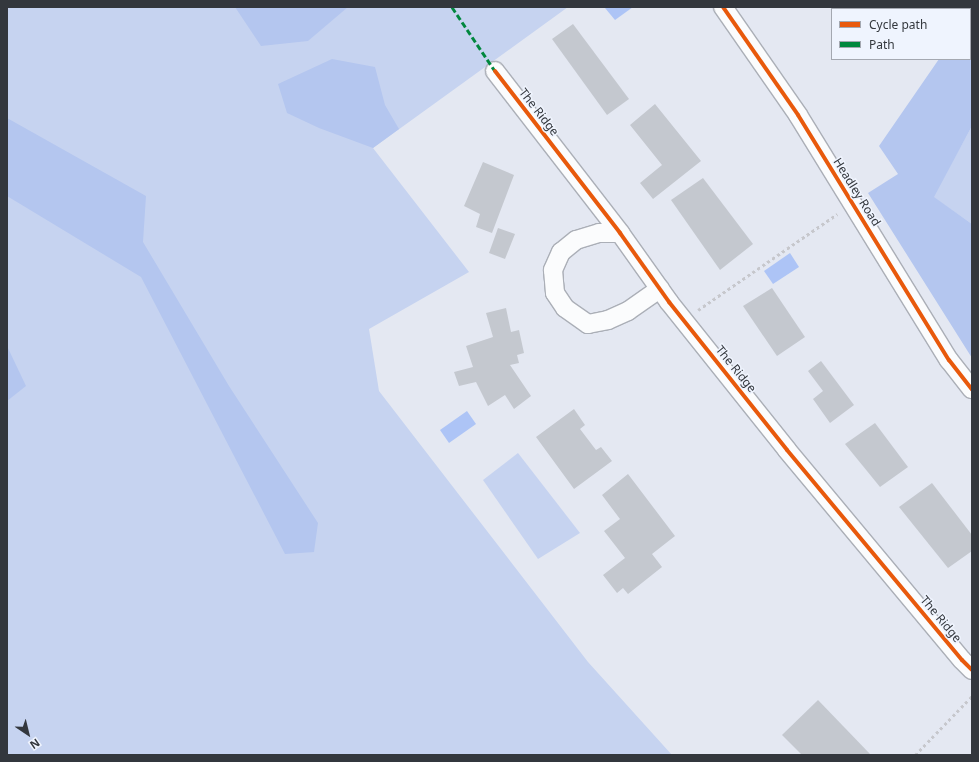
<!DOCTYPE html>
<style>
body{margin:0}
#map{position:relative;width:979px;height:762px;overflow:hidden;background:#e4e8f2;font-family:"Noto Sans",sans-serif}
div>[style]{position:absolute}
.green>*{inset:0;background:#c6d3f0}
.forest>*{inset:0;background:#b4c6ef}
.water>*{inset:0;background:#adc4f6}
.building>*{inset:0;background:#c4c8cf}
.path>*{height:2.5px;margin-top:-1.25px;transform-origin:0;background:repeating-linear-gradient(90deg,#c6c7cc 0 3px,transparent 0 6px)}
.roads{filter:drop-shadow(1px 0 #abafb7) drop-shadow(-1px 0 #abafb7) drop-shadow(0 1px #abafb7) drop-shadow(0 -1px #abafb7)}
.minor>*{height:18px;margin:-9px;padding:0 9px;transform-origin:9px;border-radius:9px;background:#fbfcfd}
.quiet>*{height:3px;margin-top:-1.5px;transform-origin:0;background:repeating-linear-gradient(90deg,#00873e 0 6px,transparent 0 9px)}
.cycleway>*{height:4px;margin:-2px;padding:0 2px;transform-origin:2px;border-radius:2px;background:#e8590c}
span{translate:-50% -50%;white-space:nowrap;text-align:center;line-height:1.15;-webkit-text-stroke:3px #eff4fe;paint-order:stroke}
.street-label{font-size:12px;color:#33373d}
.frame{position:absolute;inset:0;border:8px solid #33373d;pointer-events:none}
.legend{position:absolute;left:831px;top:8px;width:140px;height:52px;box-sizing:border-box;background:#eff4fe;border:1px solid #a4a8b1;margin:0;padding:5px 7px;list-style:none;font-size:12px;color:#33373d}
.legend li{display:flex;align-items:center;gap:8px;height:20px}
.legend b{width:20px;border:1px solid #a4a8b1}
.north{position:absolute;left:8px;top:714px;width:40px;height:40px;-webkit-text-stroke:3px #eff4fe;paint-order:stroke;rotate:145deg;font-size:11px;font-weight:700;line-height:16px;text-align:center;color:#33373d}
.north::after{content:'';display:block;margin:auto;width:14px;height:18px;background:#33373d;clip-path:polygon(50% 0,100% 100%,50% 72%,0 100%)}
</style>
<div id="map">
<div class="green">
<i style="clip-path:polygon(7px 7px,568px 7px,373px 148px,469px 272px,369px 329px,379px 391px,588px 662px,672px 755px,7px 755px)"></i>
<i style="clip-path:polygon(972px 126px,972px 224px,933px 197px)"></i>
<i style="clip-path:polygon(518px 453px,580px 533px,538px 559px,483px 480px)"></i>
</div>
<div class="forest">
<i style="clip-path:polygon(235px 7px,348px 7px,308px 41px,261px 46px)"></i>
<i style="clip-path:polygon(956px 7px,972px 7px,972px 126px,934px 197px,972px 224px,972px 358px,868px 193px,898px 174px,879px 146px,939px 59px,970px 59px,970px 9px,954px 9px)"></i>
<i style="clip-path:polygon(332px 59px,375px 67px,385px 105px,399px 129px,373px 148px,319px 128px,287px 113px,278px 84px)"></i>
<i style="clip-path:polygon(7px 118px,146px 196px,143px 242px,229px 386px,318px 523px,314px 552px,285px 554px,141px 277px,7px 196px)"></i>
<i style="clip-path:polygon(7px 346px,26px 386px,7px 401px)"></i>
</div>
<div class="water">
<i style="clip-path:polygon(607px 7px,633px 7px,615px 20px,605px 8px)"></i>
<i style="clip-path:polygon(790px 253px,799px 267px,773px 284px,764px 271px)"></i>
<i style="clip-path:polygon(467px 411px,476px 424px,449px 443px,440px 430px)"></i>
</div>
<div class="building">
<i style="clip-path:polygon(573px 24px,629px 99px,607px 115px,552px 39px)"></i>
<i style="clip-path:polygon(655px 104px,701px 161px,653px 199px,640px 183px,662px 165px,630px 125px)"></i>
<i style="clip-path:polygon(483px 162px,514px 175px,492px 233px,476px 227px,480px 214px,464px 206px)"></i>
<i style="clip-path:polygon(703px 178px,753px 244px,720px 270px,671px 200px)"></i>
<i style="clip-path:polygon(498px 228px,515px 234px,505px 259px,489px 253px)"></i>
<i style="clip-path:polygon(772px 288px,805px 337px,777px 356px,743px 306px)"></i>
<i style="clip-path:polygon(506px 308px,511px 332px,519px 330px,524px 353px,517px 355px,519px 363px,510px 365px,531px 396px,514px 409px,505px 395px,488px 406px,476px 382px,459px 386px,454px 372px,473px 367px,466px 346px,493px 337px,486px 313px)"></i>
<i style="clip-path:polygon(821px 361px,854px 405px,830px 423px,813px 399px,823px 391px,808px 371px)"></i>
<i style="clip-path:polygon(574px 409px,585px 425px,580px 429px,596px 450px,601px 447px,612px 461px,574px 489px,536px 437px)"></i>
<i style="clip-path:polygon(875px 423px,908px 467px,880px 487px,845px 444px)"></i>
<i style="clip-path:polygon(628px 474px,675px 536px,652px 554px,662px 567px,628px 594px,623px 588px,617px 593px,603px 575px,625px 558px,604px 531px,620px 519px,602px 495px)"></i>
<i style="clip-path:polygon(932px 483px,972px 535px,972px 551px,948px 568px,899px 507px)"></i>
<i style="clip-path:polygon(818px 700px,871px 755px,802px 755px,782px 735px)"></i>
</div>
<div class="path">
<i style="left:698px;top:310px;width:169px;rotate:-34.6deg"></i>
<i style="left:915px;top:755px;width:82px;rotate:-46deg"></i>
</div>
<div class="roads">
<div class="minor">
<i style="left:723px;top:7px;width:131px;rotate:55.2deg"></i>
<i style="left:798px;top:115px;width:288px;rotate:58.4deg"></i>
<i style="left:949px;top:360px;width:37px;rotate:52deg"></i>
<i style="left:495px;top:71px;width:205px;rotate:52.3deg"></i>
<i style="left:620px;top:233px;width:85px;rotate:54.6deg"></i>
<i style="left:669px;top:302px;width:189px;rotate:51.4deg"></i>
<i style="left:787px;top:450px;width:273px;rotate:50.2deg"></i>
<i style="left:962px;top:660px;width:14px;rotate:45deg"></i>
<i style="left:620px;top:233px;width:21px;rotate:180deg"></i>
<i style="left:599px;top:233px;width:24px;rotate:163deg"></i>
<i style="left:576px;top:240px;width:19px;rotate:141deg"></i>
<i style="left:561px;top:252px;width:20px;rotate:114deg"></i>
<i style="left:553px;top:270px;width:23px;rotate:85deg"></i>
<i style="left:555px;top:293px;width:18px;rotate:56deg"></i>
<i style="left:565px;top:308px;width:28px;rotate:35deg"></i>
<i style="left:588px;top:324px;width:20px;rotate:-11deg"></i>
<i style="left:608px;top:320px;width:22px;rotate:-24deg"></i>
<i style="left:628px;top:311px;width:39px;rotate:-35deg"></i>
</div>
</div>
<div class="quiet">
<i style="left:452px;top:7px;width:77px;rotate:56.1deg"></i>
</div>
<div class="cycleway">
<i style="left:723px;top:7px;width:131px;rotate:55.2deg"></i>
<i style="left:798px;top:115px;width:288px;rotate:58.4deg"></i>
<i style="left:949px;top:360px;width:37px;rotate:52deg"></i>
<i style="left:495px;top:71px;width:205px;rotate:52.3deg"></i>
<i style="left:620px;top:233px;width:85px;rotate:54.6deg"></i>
<i style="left:669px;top:302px;width:189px;rotate:51.4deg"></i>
<i style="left:787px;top:450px;width:273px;rotate:50.2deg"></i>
<i style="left:962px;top:660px;width:14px;rotate:45deg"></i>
</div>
<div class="street-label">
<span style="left:539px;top:112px;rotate:52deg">The Ridge</span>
<span style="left:857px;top:192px;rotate:58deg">Headley Road</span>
<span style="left:736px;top:369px;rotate:51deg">The Ridge</span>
<span style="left:941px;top:619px;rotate:50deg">The Ridge</span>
</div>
<div class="frame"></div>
<ul class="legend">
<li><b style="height:5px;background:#e8590c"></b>Cycle path</li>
<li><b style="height:5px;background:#00873e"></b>Path</li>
</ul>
<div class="north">N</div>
</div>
